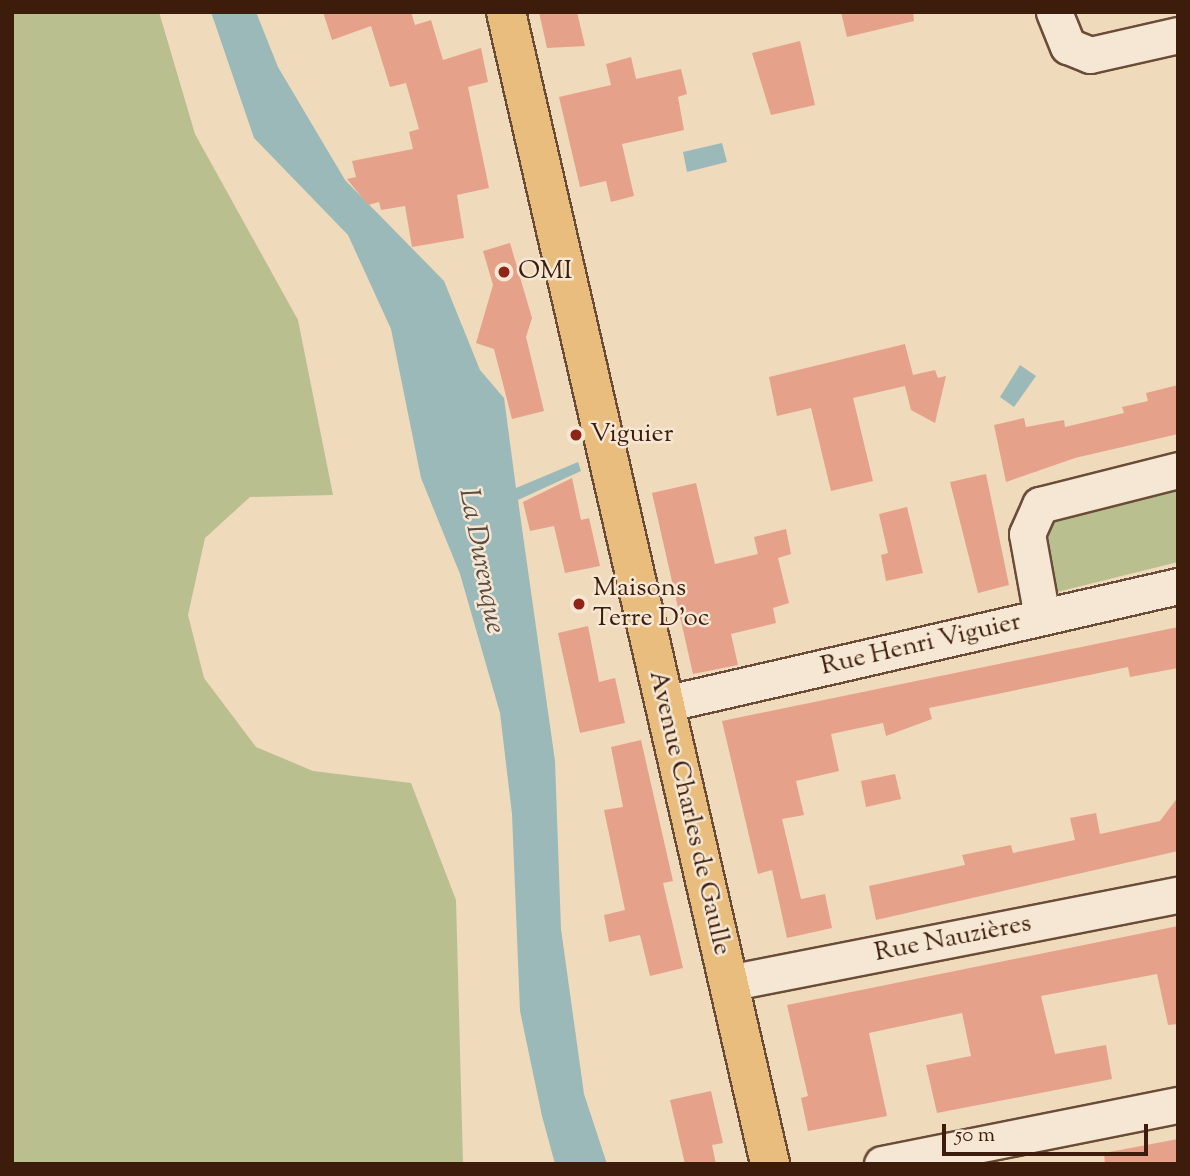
<!DOCTYPE html>
<meta charset="utf-8">
<style>
body{margin:0}
#map{position:relative;width:1190px;height:1176px;overflow:hidden;background:#efdabb;font-family:"Sorts Mill Goudy",serif}
div>[style]{position:absolute}
.green>*{inset:0;background:#babf8f}
.water>*{inset:0;background:#9cb9b9}
.building>*{inset:0;background:#e6a18b}
.roads{filter:drop-shadow(2px 0 #6a4c38) drop-shadow(-2px 0 #6a4c38) drop-shadow(0 2px #6a4c38) drop-shadow(0 -2px #6a4c38)}
.minor>*{height:35px;margin:-17.5px;padding:0 17.5px;transform-origin:17.5px;border-radius:17.5px;background:#f5e7d3}
.major>*{height:38px;margin:-19px;padding:0 19px;transform-origin:19px;border-radius:19px;background:#e8bd7e}
.dots>*{width:19px;height:19px;translate:-50% -50%;box-sizing:border-box;border:4px solid #f5e7d3;border-radius:50%}
span{translate:-50% -50%;white-space:nowrap;text-align:center;line-height:1.15;-webkit-text-stroke:5px #f5e7d3;paint-order:stroke}
.poi-label{font-size:26px;color:#3d1c0c}
.left{translate:0 -50%;text-align:left}
.street-label{font-size:26px;color:#3d1c0c}
.water-label{font-size:28px;color:#5a4b40;font-style:italic}
.frame{position:absolute;inset:0;border:14px solid #3d1c0c;pointer-events:none}
.scale{position:absolute;left:942px;top:1124px;width:206px;height:32px;box-sizing:border-box;border:4px solid #3d1c0c;border-top:0;padding-left:9px;font-size:21px;line-height:24px;white-space:nowrap;color:#3d1c0c;-webkit-text-stroke:5px #f5e7d3;paint-order:stroke}
</style>
<div id="map">
<div class="green">
<i style="clip-path:polygon(12px 12px,159px 12px,195px 134px,298px 320px,333px 495px,250px 497px,205px 538px,188px 615px,204px 678px,256px 747px,313px 771px,411px 783px,456px 900px,463px 1164px,12px 1164px)"></i>
<i style="clip-path:polygon(1178px 485px,1178px 562px,1053px 593px,1037px 536px,1051px 516px)"></i>
</div>
<div class="water">
<i style="clip-path:polygon(211px 12px,256px 12px,278px 67px,345px 180px,444px 281px,480px 370px,504px 398px,516px 488px,578px 462px,581px 471px,518px 500px,555px 761px,561px 929px,584px 1094px,607px 1164px,555px 1164px,542px 1116px,520px 1011px,512px 814px,500px 713px,460px 574px,421px 478px,391px 329px,348px 235px,254px 138px)"></i>
<i style="clip-path:polygon(722px 143px,727px 162px,687px 172px,683px 152px)"></i>
<i style="clip-path:polygon(1020px 365px,1036px 376px,1014px 407px,1000px 397px)"></i>
</div>
<div class="building">
<i style="clip-path:polygon(323px 12px,411px 12px,415px 25px,431px 20px,443px 60px,481px 48px,488px 82px,468px 87px,489px 188px,457px 195px,464px 238px,412px 247px,405px 206px,381px 210px,379px 202px,368px 205px,347px 179px,356px 177px,352px 161px,413px 149px,409px 132px,419px 129px,406px 83px,390px 87px,371px 26px,332px 40px)"></i>
<i style="clip-path:polygon(539px 12px,577px 12px,585px 46px,547px 48px)"></i>
<i style="clip-path:polygon(841px 12px,913px 12px,914px 21px,847px 37px)"></i>
<i style="clip-path:polygon(800px 41px,815px 105px,771px 115px,752px 53px)"></i>
<i style="clip-path:polygon(631px 57px,636px 79px,681px 69px,687px 94px,678px 97px,684px 130px,622px 144px,634px 196px,611px 202px,606px 181px,580px 187px,559px 97px,611px 85px,606px 64px)"></i>
<i style="clip-path:polygon(510px 243px,532px 318px,526px 337px,544px 411px,512px 419px,494px 349px,476px 343px,493px 285px,483px 251px)"></i>
<i style="clip-path:polygon(905px 344px,913px 375px,935px 370px,938px 378px,946px 376px,935px 423px,911px 410px,905px 386px,853px 398px,873px 481px,831px 491px,811px 408px,777px 416px,769px 377px)"></i>
<i style="clip-path:polygon(1178px 385px,1178px 434px,1075px 458px,1006px 482px,994px 425px,1024px 418px,1026px 427px,1064px 420px,1065px 427px,1124px 413px,1122px 407px,1148px 401px,1146px 393px)"></i>
<i style="clip-path:polygon(986px 474px,1009px 585px,978px 593px,950px 482px)"></i>
<i style="clip-path:polygon(572px 478px,581px 520px,589px 518px,600px 566px,565px 573px,554px 526px,530px 531px,523px 502px)"></i>
<i style="clip-path:polygon(696px 483px,715px 564px,758px 554px,754px 537px,786px 529px,791px 554px,778px 558px,789px 603px,773px 608px,776px 623px,731px 634px,738px 665px,693px 674px,652px 493px)"></i>
<i style="clip-path:polygon(907px 507px,923px 573px,886px 581px,881px 555px,888px 553px,879px 514px)"></i>
<i style="clip-path:polygon(588px 626px,599px 682px,615px 678px,625px 723px,580px 733px,558px 633px)"></i>
<i style="clip-path:polygon(1178px 627px,1178px 668px,1130px 677px,1128px 667px,929px 708px,932px 719px,886px 736px,883px 723px,831px 734px,839px 771px,796px 781px,804px 815px,782px 819px,801px 899px,825px 894px,832px 928px,787px 938px,772px 870px,758px 874px,722px 721px)"></i>
<i style="clip-path:polygon(641px 740px,673px 881px,663px 883px,683px 968px,650px 976px,640px 935px,609px 942px,604px 915px,625px 910px,604px 810px,623px 807px,611px 747px)"></i>
<i style="clip-path:polygon(895px 774px,901px 799px,866px 807px,861px 781px)"></i>
<i style="clip-path:polygon(1178px 797px,1178px 851px,876px 920px,869px 886px,965px 865px,962px 855px,1011px 845px,1013px 853px,1075px 840px,1070px 818px,1096px 813px,1100px 834px,1160px 821px)"></i>
<i style="clip-path:polygon(1178px 926px,1178px 1024px,1168px 1025px,1157px 974px,1041px 996px,1055px 1054px,1106px 1045px,1112px 1079px,937px 1113px,926px 1065px,971px 1056px,962px 1013px,869px 1033px,887px 1116px,808px 1131px,801px 1098px,808px 1096px,787px 1005px)"></i>
<i style="clip-path:polygon(711px 1091px,723px 1143px,712px 1145px,716px 1164px,685px 1164px,670px 1100px)"></i>
<i style="clip-path:polygon(1178px 1139px,1178px 1164px,1105px 1164px,1104px 1153px)"></i>
</div>
<div class="roads">
<div class="minor">
<i style="left:1054px;top:12px;width:37px;rotate:68deg"></i>
<i style="left:1068px;top:46px;width:24px;rotate:22deg"></i>
<i style="left:1090px;top:55px;width:90px;rotate:-12.8deg"></i>
<i style="left:1042px;top:617px;width:84px;rotate:-100.2deg"></i>
<i style="left:1027px;top:534px;width:32px;rotate:-66deg"></i>
<i style="left:1040px;top:505px;width:142px;rotate:-14.2deg"></i>
<i style="left:664px;top:704px;width:527px;rotate:-12.93deg"></i>
<i style="left:728px;top:983px;width:459px;rotate:-11.1deg"></i>
<i style="left:882px;top:1164px;width:302px;rotate:-11.3deg"></i>
</div>
<div class="major">
<i style="left:506px;top:12px;width:1182px;rotate:77.09deg"></i>
</div>
</div>
<div class="dots">
<i style="left:504px;top:272px;background:#8f2418"></i>
<i style="left:576px;top:435px;background:#8f2418"></i>
<i style="left:579px;top:604px;background:#8f2418"></i>
</div>
<div class="poi-label">
<span class="left" style="left:518px;top:272px">OMI</span>
<span class="left" style="left:590px;top:435px">Viguier</span>
<span class="left" style="left:593px;top:604px">Maisons<br>Terre D'oc</span>
</div>
<div class="street-label">
<span style="left:921px;top:645px;rotate:-13deg">Rue Henri Viguier</span>
<span style="left:689px;top:813px;rotate:77deg">Avenue Charles de Gaulle</span>
<span style="left:953px;top:939px;rotate:-11deg">Rue Nauzières</span>
</div>
<div class="water-label">
<span style="left:481px;top:561px;rotate:79deg">La Durenque</span>
</div>
<div class="frame"></div>
<div class="scale">50 m</div>
</div>
